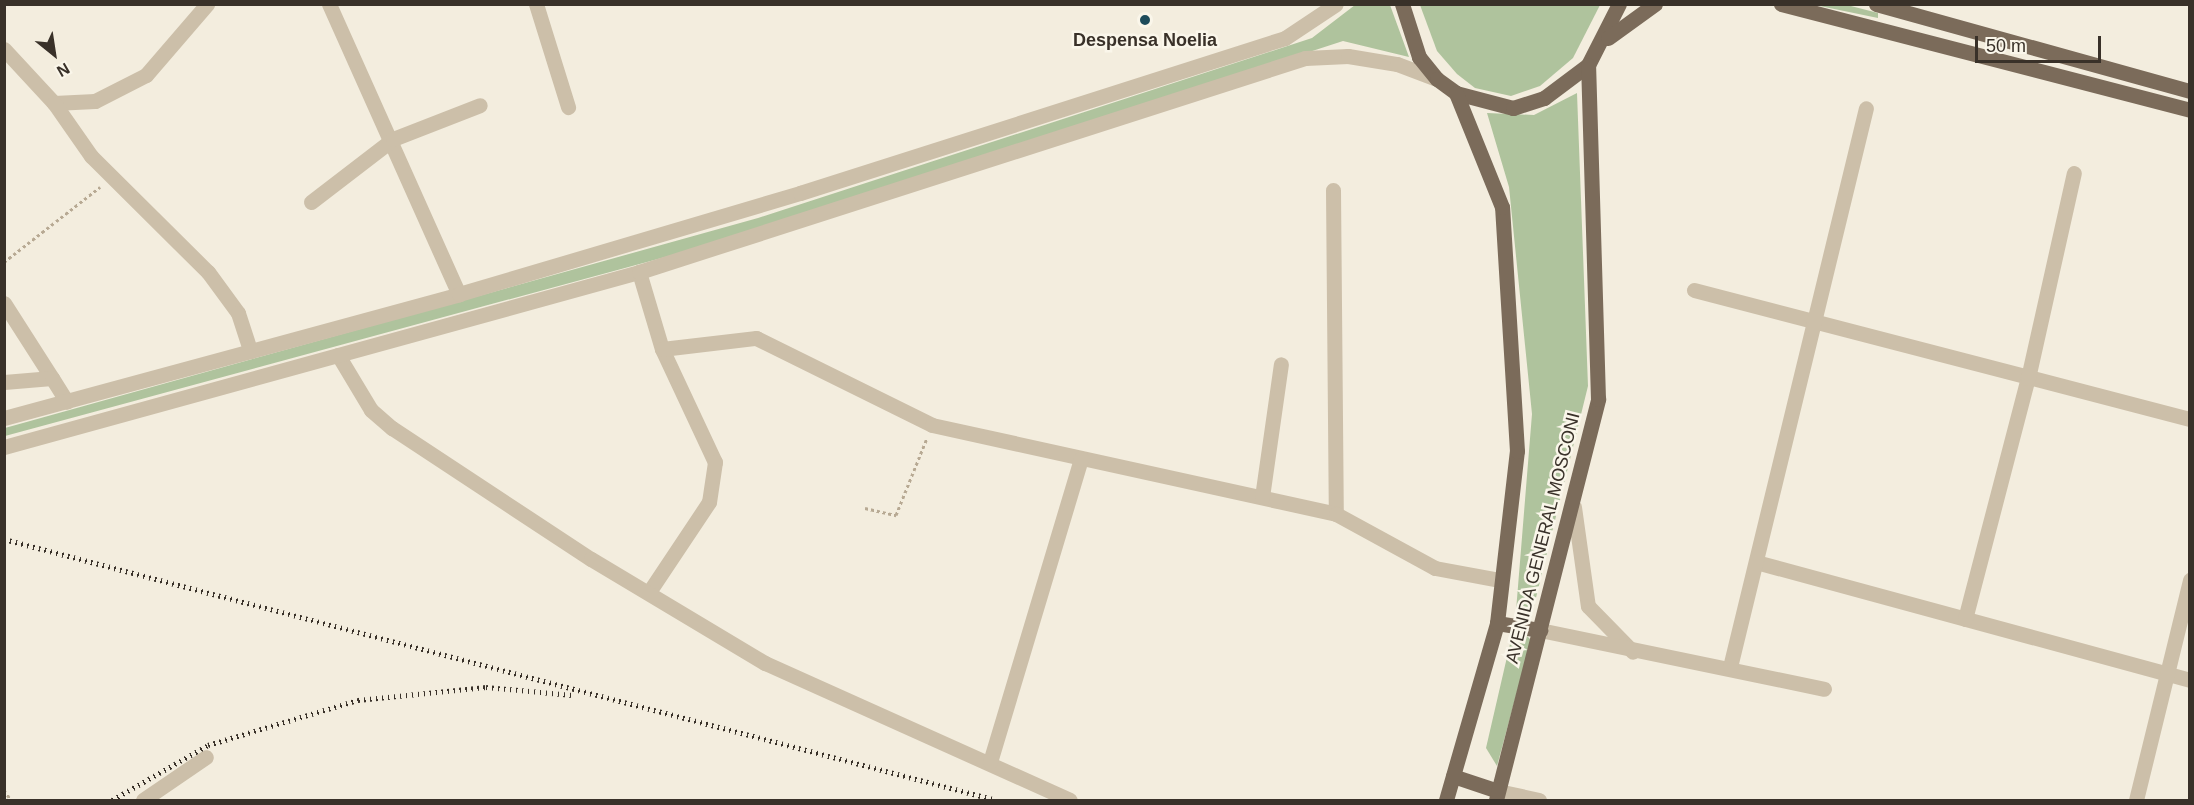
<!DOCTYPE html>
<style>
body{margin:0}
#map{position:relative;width:2194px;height:805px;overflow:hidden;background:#f3edde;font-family:Arial,sans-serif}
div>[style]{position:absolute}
.green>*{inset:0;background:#afc39d}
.path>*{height:3px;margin-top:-1.5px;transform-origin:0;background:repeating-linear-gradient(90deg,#b7a993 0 3px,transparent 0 6px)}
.minor>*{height:15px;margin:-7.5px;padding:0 7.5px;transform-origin:7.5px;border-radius:7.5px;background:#ccbfa9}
.major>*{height:15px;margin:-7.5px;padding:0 7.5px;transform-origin:7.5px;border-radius:7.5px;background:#7b6b5a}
.rail>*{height:4.5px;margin-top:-2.25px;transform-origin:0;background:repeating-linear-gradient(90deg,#393129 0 1.5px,transparent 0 6px)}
.dots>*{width:16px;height:16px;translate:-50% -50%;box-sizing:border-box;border:3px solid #faf6ea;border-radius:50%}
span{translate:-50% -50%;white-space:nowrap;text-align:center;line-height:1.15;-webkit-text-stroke:5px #faf6ea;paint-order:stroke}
.poi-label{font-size:18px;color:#393129;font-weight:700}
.street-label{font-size:18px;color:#393129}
.frame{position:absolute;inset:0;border:6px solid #393129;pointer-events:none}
.north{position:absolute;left:24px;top:24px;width:60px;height:60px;-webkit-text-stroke:4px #faf6ea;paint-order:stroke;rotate:150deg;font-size:16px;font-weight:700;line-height:24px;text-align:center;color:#393129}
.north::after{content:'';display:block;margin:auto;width:21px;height:27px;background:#393129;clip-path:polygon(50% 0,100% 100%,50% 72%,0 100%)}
.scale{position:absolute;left:1975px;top:36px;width:126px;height:27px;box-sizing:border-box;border:3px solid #393129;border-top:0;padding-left:8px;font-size:18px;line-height:21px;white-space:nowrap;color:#393129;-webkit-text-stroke:4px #faf6ea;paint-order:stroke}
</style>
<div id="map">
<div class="green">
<i style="clip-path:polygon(1355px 5px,1390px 5px,1409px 57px,1343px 41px,765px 230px,5px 436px,5px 428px,758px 218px,1312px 38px)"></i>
<i style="clip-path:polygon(1420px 5px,1420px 4px,1600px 5px,1573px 58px,1540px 86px,1511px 96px,1475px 88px,1457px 74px,1437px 51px)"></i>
<i style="clip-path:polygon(1815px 5px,1847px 5px,1878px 13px,1878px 18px)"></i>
<i style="clip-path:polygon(1577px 93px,1588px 386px,1531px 618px,1516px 611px,1532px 414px,1509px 187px,1487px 113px,1534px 115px)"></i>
<i style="clip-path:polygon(1526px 635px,1531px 640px,1497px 766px,1486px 748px,1510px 644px)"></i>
</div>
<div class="path">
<i style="left:4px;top:262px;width:122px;rotate:-38deg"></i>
<i style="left:865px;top:508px;width:32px;rotate:13deg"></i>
<i style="left:896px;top:515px;width:83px;rotate:-68.1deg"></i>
<i style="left:4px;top:790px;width:12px;rotate:55deg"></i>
</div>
<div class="minor">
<i style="left:329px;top:4px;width:318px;rotate:65.9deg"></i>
<i style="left:536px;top:4px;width:108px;rotate:72.7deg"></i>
<i style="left:4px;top:49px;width:74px;rotate:47.2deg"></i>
<i style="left:54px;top:103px;width:41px;rotate:-2.8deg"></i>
<i style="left:95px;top:101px;width:57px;rotate:-27deg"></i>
<i style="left:146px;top:75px;width:94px;rotate:-49.3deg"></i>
<i style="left:54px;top:103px;width:65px;rotate:55.1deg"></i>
<i style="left:91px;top:156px;width:165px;rotate:44.8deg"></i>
<i style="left:208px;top:272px;width:51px;rotate:53.8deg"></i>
<i style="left:238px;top:313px;width:40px;rotate:72deg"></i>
<i style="left:1333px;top:190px;width:324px;rotate:89.5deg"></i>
<i style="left:311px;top:202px;width:103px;rotate:-37.5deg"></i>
<i style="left:393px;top:139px;width:93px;rotate:-21.3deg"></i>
<i style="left:639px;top:272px;width:80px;rotate:73.4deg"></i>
<i style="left:662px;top:349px;width:125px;rotate:64.9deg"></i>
<i style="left:715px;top:462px;width:40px;rotate:98.5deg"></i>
<i style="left:709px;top:502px;width:108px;rotate:123.7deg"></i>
<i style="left:1694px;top:290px;width:513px;rotate:14.58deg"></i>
<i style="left:4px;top:303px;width:89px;rotate:57.4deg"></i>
<i style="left:662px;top:349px;width:95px;rotate:-6.7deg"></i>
<i style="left:756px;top:338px;width:196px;rotate:26.3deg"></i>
<i style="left:932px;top:425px;width:414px;rotate:12.4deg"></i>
<i style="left:1336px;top:514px;width:113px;rotate:28.6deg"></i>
<i style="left:1435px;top:568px;width:65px;rotate:10.6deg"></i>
<i style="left:338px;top:355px;width:64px;rotate:59deg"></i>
<i style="left:371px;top:410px;width:28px;rotate:41deg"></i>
<i style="left:392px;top:428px;width:238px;rotate:33.4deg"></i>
<i style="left:591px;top:559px;width:203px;rotate:30.9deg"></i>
<i style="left:765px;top:663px;width:334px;rotate:24.2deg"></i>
<i style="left:4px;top:382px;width:48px;rotate:-4.8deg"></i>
<i style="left:52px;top:378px;width:28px;rotate:58deg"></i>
<i style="left:4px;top:418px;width:472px;rotate:-15.2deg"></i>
<i style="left:459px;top:294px;width:356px;rotate:-16.5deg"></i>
<i style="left:800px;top:193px;width:509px;rotate:-17.72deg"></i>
<i style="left:1285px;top:38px;width:61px;rotate:-33.7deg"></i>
<i style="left:4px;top:447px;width:659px;rotate:-15.41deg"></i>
<i style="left:639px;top:272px;width:700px;rotate:-17.81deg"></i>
<i style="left:1305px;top:58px;width:43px;rotate:-2.7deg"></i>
<i style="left:1348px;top:56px;width:50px;rotate:9.3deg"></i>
<i style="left:1397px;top:64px;width:43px;rotate:20.6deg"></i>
<i style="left:1262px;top:497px;width:134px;rotate:-81.9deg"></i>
<i style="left:1574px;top:507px;width:100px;rotate:82deg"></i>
<i style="left:1588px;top:606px;width:64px;rotate:45.6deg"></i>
<i style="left:1756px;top:562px;width:450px;rotate:15.2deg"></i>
<i style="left:1965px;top:619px;width:249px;rotate:-75.4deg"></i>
<i style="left:2028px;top:378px;width:210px;rotate:-77.4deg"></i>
<i style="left:1540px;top:630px;width:290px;rotate:11.7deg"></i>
<i style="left:1730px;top:667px;width:575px;rotate:-76.33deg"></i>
<i style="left:990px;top:762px;width:317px;rotate:-73.3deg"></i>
<i style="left:1498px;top:791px;width:42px;rotate:12.4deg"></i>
<i style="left:143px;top:800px;width:76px;rotate:-34.3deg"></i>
<i style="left:2136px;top:800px;width:227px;rotate:-76.2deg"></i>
</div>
<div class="major">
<i style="left:1402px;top:4px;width:56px;rotate:72.2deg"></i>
<i style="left:1419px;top:57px;width:28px;rotate:51deg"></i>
<i style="left:1437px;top:79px;width:24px;rotate:36deg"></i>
<i style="left:1456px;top:93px;width:59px;rotate:14.7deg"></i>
<i style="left:1513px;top:108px;width:33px;rotate:-18deg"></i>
<i style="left:1544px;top:98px;width:55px;rotate:-36.9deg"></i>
<i style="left:1588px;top:65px;width:68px;rotate:-63.1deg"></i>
<i style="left:1781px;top:4px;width:423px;rotate:14.5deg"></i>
<i style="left:1876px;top:4px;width:326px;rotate:15.5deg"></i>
<i style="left:1608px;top:38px;width:58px;rotate:-35.9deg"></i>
<i style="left:1497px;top:623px;width:44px;rotate:9.2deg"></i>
<i style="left:1453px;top:776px;width:47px;rotate:18.4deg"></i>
<i style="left:1446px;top:800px;width:184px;rotate:-73.9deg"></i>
<i style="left:1497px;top:623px;width:173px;rotate:-83.4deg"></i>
<i style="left:1517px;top:451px;width:244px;rotate:-93.5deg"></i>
<i style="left:1502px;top:207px;width:123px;rotate:-112deg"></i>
<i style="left:1496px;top:800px;width:414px;rotate:-75.7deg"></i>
<i style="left:1598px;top:399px;width:334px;rotate:-91.7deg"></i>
</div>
<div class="rail">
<i style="left:4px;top:539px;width:1026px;rotate:14.74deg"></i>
<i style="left:112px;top:800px;width:111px;rotate:-29.8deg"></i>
<i style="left:208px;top:745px;width:157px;rotate:-16.7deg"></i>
<i style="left:358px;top:700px;width:129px;rotate:-5.8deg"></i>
<i style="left:486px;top:687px;width:87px;rotate:5.3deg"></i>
</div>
<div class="dots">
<i style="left:1145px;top:20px;background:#1e4c5b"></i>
</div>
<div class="poi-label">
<span style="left:1145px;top:40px">Despensa Noelia</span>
</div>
<div class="street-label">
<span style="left:1543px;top:538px;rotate:-76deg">AVENIDA GENERAL MOSCONI</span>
</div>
<div class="frame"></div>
<div class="north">N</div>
<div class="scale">50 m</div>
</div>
